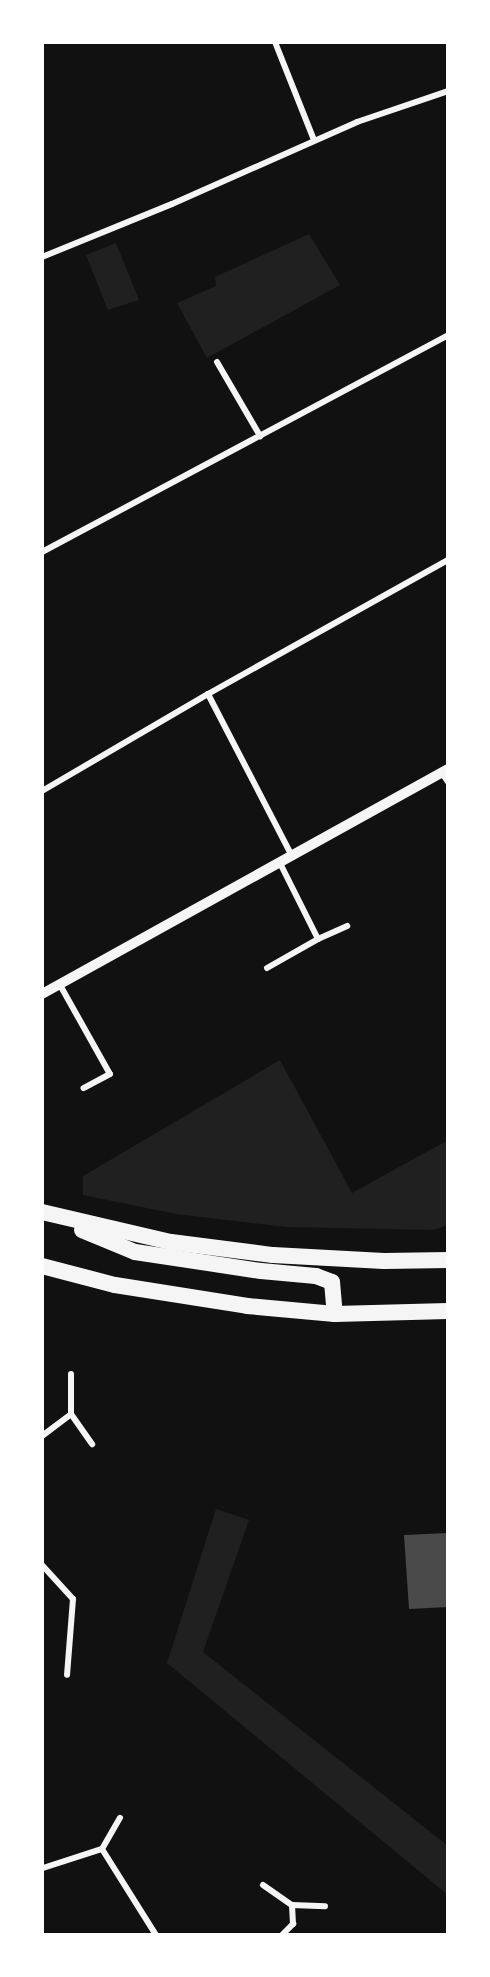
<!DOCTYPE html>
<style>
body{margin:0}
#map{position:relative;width:490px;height:1977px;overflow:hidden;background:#111;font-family:"Varela Round",sans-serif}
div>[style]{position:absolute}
.green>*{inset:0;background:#202020}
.building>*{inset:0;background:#4a4a4a}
.minor>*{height:6px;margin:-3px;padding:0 3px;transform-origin:3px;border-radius:3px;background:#f5f5f5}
.tertiary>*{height:10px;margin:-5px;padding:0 5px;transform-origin:5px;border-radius:5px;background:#f5f5f5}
.trunk>*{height:16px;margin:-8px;padding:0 8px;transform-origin:8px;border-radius:8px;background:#f5f5f5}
span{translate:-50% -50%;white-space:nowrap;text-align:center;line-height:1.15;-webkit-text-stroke:4.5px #fff;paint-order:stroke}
.frame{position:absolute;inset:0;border:44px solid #fff;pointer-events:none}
</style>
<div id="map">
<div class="green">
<i style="clip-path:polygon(309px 234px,340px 285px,207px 358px,177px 303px,216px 286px,215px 277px)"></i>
<i style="clip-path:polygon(116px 243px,139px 300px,108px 310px,86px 255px)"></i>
<i style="clip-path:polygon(280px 1060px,352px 1193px,448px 1140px,448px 1225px,433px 1230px,286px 1227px,176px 1214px,83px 1195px,83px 1176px)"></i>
<i style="clip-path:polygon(216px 1509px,249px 1520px,203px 1652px,448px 1846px,448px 1895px,167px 1663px)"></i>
</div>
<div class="building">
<i style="clip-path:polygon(448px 1533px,448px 1607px,409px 1609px,404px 1535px)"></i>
</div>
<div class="minor">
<i style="left:275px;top:42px;width:105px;rotate:68.3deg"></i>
<i style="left:42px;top:257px;width:140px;rotate:-22.2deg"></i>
<i style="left:172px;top:204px;width:202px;rotate:-23.9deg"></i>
<i style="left:357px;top:122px;width:96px;rotate:-18.8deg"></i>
<i style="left:217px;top:362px;width:86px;rotate:59.8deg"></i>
<i style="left:42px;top:552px;width:460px;rotate:-28.1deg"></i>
<i style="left:208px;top:694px;width:182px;rotate:62.6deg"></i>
<i style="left:442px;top:773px;width:11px;rotate:56deg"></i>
<i style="left:42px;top:791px;width:192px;rotate:-30.3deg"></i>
<i style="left:208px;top:694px;width:275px;rotate:-29.2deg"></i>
<i style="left:318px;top:939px;width:32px;rotate:-24deg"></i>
<i style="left:267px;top:968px;width:59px;rotate:-29.6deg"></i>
<i style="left:318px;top:939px;width:85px;rotate:-116.6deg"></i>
<i style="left:60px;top:985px;width:102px;rotate:60.7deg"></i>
<i style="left:110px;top:1074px;width:30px;rotate:152deg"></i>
<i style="left:71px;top:1374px;width:40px;rotate:90deg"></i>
<i style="left:71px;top:1414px;width:37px;rotate:55deg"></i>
<i style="left:42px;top:1436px;width:36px;rotate:-37deg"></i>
<i style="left:42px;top:1565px;width:46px;rotate:47.6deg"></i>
<i style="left:73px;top:1599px;width:76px;rotate:94.5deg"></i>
<i style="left:102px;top:1849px;width:102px;rotate:57.9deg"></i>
<i style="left:43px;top:1868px;width:62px;rotate:-17.9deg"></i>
<i style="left:102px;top:1849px;width:36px;rotate:-60deg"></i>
<i style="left:263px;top:1885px;width:35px;rotate:35deg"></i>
<i style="left:282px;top:1935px;width:16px;rotate:-45deg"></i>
<i style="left:293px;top:1924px;width:19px;rotate:-93deg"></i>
<i style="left:292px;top:1905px;width:33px;rotate:2deg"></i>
</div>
<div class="tertiary">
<i style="left:42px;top:994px;width:464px;rotate:-29deg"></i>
</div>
<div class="trunk">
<i style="left:42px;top:1212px;width:132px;rotate:13.1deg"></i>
<i style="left:171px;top:1242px;width:103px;rotate:7.3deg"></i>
<i style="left:273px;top:1255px;width:111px;rotate:3.1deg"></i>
<i style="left:384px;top:1261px;width:64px;rotate:-0.9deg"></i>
<i style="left:82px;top:1230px;width:57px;rotate:22.5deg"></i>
<i style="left:135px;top:1252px;width:127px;rotate:8.6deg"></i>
<i style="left:261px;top:1271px;width:55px;rotate:5.2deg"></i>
<i style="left:316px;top:1276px;width:17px;rotate:21deg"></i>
<i style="left:332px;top:1282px;width:32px;rotate:85deg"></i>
<i style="left:42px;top:1266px;width:75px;rotate:14.6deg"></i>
<i style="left:115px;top:1285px;width:134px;rotate:9deg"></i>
<i style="left:247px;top:1306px;width:88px;rotate:5.2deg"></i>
<i style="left:335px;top:1314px;width:113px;rotate:-1.5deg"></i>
</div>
<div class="frame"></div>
</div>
